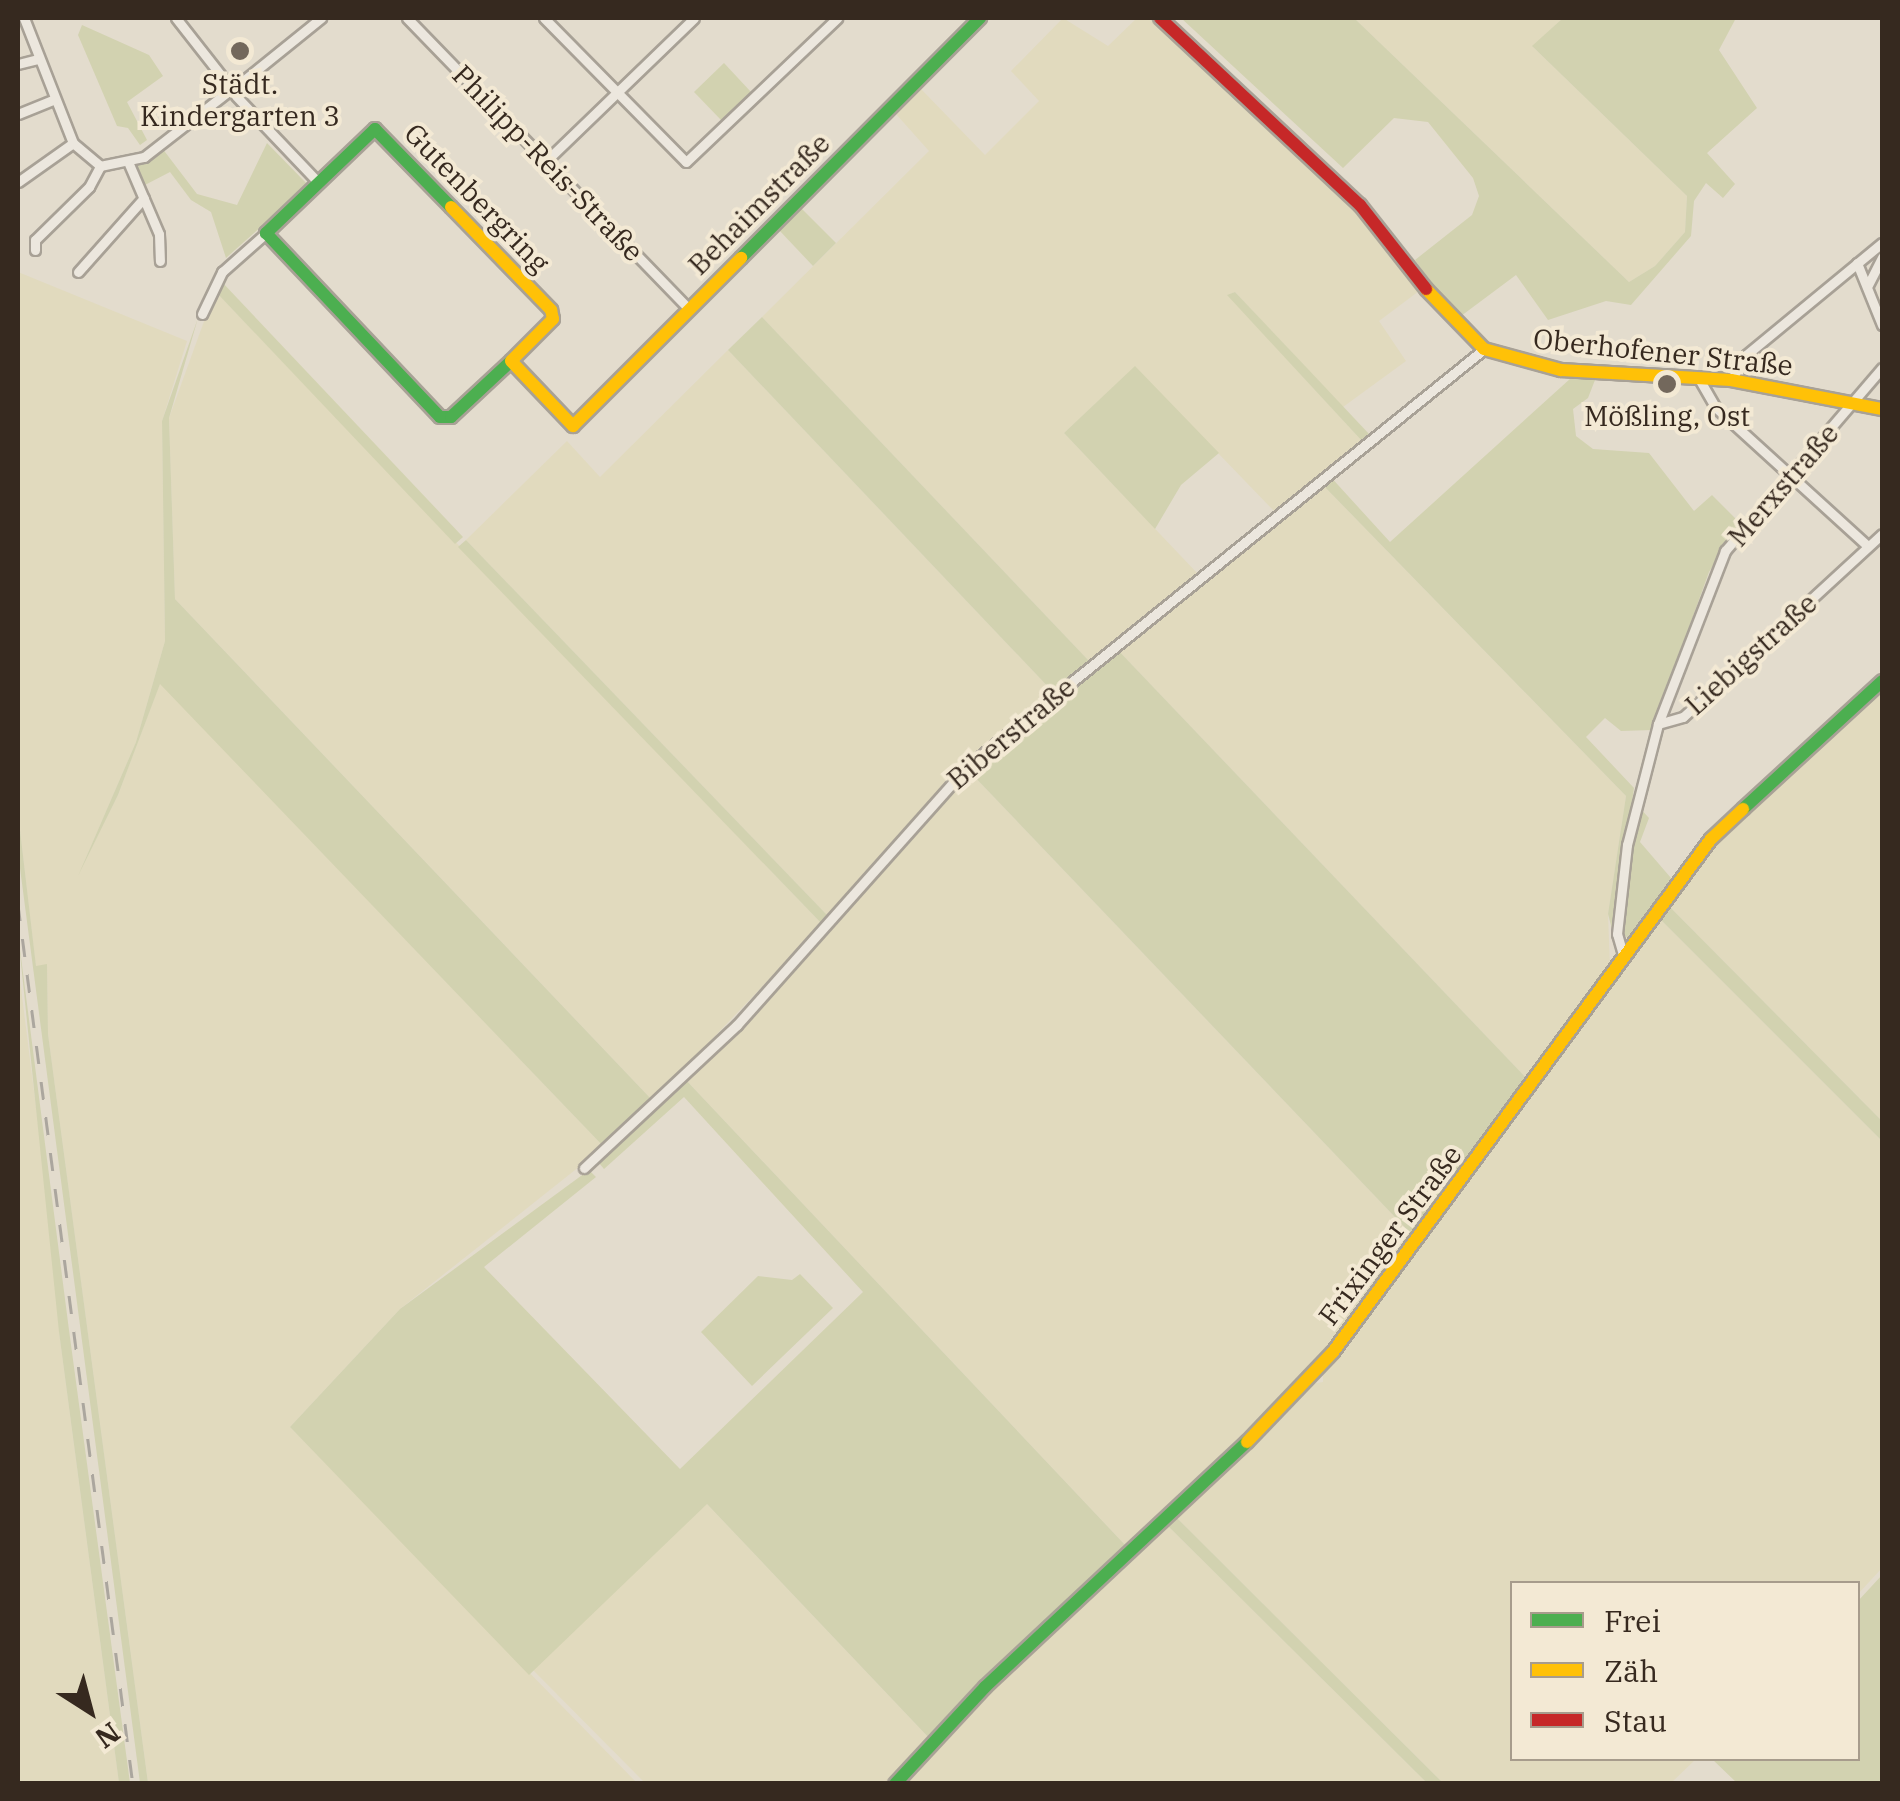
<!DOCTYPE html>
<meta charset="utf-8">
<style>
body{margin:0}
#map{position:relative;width:1900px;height:1801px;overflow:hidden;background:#e3dccd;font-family:"IBM Plex Serif",serif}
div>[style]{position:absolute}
.farmland>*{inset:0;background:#e1dabe}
.green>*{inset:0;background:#d2d2b0}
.roads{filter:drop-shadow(2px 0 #a8a196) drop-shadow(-2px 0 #a8a196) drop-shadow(0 2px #a8a196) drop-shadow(0 -2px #a8a196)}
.street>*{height:9px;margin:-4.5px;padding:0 4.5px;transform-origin:4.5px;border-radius:4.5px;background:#ece7de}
.fast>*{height:12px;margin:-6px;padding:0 6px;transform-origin:6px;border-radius:6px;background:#4caf50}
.slow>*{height:12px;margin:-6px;padding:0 6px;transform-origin:6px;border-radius:6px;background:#ffc107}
.jam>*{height:12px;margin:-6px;padding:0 6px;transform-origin:6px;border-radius:6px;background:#c62828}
.rail>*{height:2.5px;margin-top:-1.25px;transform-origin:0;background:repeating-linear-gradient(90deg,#aba69e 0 18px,transparent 0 36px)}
.dots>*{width:28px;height:28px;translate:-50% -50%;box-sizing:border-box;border:5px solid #f3e9d4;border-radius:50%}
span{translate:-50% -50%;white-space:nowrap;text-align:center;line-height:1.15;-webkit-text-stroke:8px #f3e9d4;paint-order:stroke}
.poi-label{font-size:28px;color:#36291f}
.street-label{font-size:28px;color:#36291f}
.frame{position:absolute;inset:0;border:20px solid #36291f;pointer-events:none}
.legend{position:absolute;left:1510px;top:1581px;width:350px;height:180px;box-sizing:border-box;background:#f3e9d4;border:2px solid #a79c8c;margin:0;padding:12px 18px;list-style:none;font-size:30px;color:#36291f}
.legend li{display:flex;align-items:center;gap:20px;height:50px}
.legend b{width:50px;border:2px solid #a79c8c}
.north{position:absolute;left:40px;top:1661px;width:100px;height:100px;-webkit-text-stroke:8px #f3e9d4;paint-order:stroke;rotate:144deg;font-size:28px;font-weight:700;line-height:40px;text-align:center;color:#36291f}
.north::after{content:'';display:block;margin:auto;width:35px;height:45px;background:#36291f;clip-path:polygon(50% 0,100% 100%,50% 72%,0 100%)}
</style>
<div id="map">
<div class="farmland">
<i style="clip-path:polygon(1063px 18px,1108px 46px,1137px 18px,1149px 18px,1365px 219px,1419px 291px,1379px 321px,1406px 361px,1343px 407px,1235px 292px,1228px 295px,1362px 441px,1275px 512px,1135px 367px,1064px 433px,1199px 575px,1090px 662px,762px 317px,929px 151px,896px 114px,921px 89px,985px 155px,1039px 101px,1011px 71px)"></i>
<i style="clip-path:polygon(1354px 18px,1563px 18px,1533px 47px,1687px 196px,1685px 232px,1655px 266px,1629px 282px)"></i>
<i style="clip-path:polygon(18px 272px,187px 341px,162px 421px,165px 641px,136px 742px,82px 867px,118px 795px,160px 683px,604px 1147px,400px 1309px,290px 1427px,637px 1783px,148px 1783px,48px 1034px,47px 965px,36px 967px,18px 813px)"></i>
<i style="clip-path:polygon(215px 291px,822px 924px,653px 1101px,175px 599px,169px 418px)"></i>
<i style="clip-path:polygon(728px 350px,1053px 692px,940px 788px,828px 916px,466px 540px,567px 441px,600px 477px)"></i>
<i style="clip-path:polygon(1319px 481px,1626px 796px,1608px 914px,1610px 967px,1530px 1082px,1116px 648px)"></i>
<i style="clip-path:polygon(1882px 688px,1882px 1121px,1666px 903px,1711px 846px)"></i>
<i style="clip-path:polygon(968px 770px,1415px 1238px,1316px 1362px,1127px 1547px,685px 1079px)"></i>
<i style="clip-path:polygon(1658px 917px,1882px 1141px,1882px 1568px,1858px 1594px,1858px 1584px,1512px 1584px,1512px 1758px,1696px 1759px,1671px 1783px,1443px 1783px,1176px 1517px,1310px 1384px,1323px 1382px,1323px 1370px,1457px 1198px)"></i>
<i style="clip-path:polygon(18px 964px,61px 1307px,59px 1332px,119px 1783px,18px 1783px)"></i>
<i style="clip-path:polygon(706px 1503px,930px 1739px,888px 1783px,645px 1783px,533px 1670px)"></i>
<i style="clip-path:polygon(1167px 1525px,1427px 1783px,901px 1784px,984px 1696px)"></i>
</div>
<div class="green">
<i style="clip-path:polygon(1181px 18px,1354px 18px,1629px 282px,1655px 266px,1685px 232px,1687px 196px,1532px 46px,1563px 18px,1736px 18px,1719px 50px,1757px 108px,1707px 153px,1735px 184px,1723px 198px,1706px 183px,1694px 201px,1691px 236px,1631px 305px,1606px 301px,1548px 320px,1516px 275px,1457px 319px,1415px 260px,1472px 215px,1479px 196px,1473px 178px,1428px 122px,1394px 118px,1343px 168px)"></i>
<i style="clip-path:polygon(82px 25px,149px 55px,163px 76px,127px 102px,147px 140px,140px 145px,128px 128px,117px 126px,78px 35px)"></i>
<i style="clip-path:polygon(724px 63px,751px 92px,721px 120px,694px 92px)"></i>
<i style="clip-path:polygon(267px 143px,308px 185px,226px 258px,211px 212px,191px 200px,170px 172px,143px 186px,134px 166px,162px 148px,197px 194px,237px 205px)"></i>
<i style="clip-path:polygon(800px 207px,836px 243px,813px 266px,778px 229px)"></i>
<i style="clip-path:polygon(221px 281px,463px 537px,455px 544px,215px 291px)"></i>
<i style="clip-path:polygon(1235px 292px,1307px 368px,1370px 435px,1362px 441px,1227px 295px)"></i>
<i style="clip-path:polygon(762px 317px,1090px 662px,1053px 692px,728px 350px)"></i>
<i style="clip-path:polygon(198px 318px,169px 418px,175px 599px,653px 1101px,604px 1147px,160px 684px,118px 795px,78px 876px,136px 742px,165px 641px,162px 421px)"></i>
<i style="clip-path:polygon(1135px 366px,1219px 453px,1181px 485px,1155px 529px,1064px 433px)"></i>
<i style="clip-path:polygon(1571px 378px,1595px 380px,1588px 398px,1573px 409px,1576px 436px,1593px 449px,1649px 453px,1694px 511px,1712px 495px,1740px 523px,1709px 572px,1652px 730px,1621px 731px,1605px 718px,1586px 737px,1634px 788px,1613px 933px,1608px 914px,1626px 796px,1319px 481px,1328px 474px,1390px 542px)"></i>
<i style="clip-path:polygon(466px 540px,828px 916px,822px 924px,458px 547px)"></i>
<i style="clip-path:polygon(1116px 648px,1530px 1082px,1415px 1238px,968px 770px)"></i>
<i style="clip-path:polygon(1637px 805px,1649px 818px,1640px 842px,1671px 878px,1630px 940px,1621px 932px)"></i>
<i style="clip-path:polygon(18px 813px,36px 966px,47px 964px,48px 1034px,148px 1783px,140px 1783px,18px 853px)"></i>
<i style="clip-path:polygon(1666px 903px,1882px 1121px,1882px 1141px,1658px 917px)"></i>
<i style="clip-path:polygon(18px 934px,69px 1330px,130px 1783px,119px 1783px,59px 1332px)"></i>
<i style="clip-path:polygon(685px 1079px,1127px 1547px,930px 1739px,707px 1504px,529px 1675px,290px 1427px,400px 1309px,589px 1170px,596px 1177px,484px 1267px,680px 1469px,863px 1292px,684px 1097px,604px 1169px,599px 1163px)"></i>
<i style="clip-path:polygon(800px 1274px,833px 1308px,752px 1386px,701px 1332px,758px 1276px,792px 1280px)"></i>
<i style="clip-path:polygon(1176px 1517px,1443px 1783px,1427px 1783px,1167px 1525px)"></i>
<i style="clip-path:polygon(1882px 1575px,1882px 1783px,1737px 1783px,1712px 1759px,1858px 1758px,1858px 1601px)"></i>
</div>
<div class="roads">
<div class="street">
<i style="left:24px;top:18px;width:134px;rotate:68.6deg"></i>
<i style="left:73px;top:143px;width:35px;rotate:40deg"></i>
<i style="left:100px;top:166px;width:45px;rotate:-11.6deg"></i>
<i style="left:144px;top:157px;width:103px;rotate:-37.9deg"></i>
<i style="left:176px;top:18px;width:83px;rotate:51.9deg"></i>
<i style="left:407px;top:18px;width:405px;rotate:45.9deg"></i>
<i style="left:544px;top:18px;width:202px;rotate:45.4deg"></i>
<i style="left:686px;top:162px;width:209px;rotate:-43.6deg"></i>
<i style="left:18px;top:64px;width:21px;rotate:-14deg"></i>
<i style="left:238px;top:85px;width:107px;rotate:-38.9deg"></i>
<i style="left:236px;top:96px;width:119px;rotate:46.4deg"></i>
<i style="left:18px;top:114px;width:38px;rotate:-22deg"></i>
<i style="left:545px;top:162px;width:207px;rotate:-44deg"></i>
<i style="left:129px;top:164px;width:76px;rotate:66.8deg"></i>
<i style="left:159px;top:234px;width:27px;rotate:88deg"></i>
<i style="left:18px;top:182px;width:67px;rotate:-35.3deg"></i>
<i style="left:35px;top:250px;width:10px;rotate:-90deg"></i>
<i style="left:35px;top:240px;width:76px;rotate:-44.5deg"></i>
<i style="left:89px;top:187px;width:24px;rotate:-62deg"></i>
<i style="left:1857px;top:263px;width:67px;rotate:68deg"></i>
<i style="left:78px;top:272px;width:99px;rotate:-48.3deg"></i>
<i style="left:1868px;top:285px;width:31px;rotate:-63deg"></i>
<i style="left:202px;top:314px;width:47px;rotate:-64.5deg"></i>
<i style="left:222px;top:272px;width:59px;rotate:-41.6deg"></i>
<i style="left:1698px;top:377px;width:34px;rotate:60deg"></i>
<i style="left:1715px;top:407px;width:207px;rotate:42.3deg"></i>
<i style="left:1731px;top:380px;width:29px;rotate:-59deg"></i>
<i style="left:1746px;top:355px;width:176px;rotate:-39.5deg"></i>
<i style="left:1658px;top:724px;width:186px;rotate:-68.8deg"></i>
<i style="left:1725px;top:551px;width:241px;rotate:-49.4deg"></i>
<i style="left:1624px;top:958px;width:25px;rotate:-106deg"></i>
<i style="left:1617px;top:934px;width:90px;rotate:-83.6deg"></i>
<i style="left:1627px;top:845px;width:125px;rotate:-75.6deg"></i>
<i style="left:1658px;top:724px;width:26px;rotate:-16deg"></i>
<i style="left:1683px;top:717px;width:270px;rotate:-42.6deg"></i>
<i style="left:584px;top:1168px;width:209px;rotate:-43.1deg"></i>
<i style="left:737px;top:1025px;width:348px;rotate:-48.3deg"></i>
<i style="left:969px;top:765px;width:662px;rotate:-38.93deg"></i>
</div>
<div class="fast">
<i style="left:451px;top:207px;width:109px;rotate:-134.3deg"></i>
<i style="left:375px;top:129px;width:151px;rotate:136.3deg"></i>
<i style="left:266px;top:233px;width:253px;rotate:46.6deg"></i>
<i style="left:440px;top:417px;width:11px"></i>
<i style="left:451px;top:417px;width:82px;rotate:-43deg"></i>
<i style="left:741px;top:258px;width:339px;rotate:-45.1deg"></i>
<i style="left:1743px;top:809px;width:189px;rotate:-42.6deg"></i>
<i style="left:895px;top:1784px;width:132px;rotate:-47.1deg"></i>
<i style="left:985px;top:1687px;width:359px;rotate:-43.1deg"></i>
</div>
<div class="slow">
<i style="left:451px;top:207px;width:144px;rotate:45.8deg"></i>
<i style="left:551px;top:310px;width:9px;rotate:77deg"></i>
<i style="left:553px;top:319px;width:59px;rotate:135deg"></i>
<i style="left:511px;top:361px;width:90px;rotate:46.4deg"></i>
<i style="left:573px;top:426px;width:238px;rotate:-45deg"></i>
<i style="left:1426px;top:289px;width:83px;rotate:46deg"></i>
<i style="left:1484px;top:349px;width:80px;rotate:15.3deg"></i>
<i style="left:1561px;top:370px;width:170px;rotate:3.4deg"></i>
<i style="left:1731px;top:380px;width:154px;rotate:10.9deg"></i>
<i style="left:1247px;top:1442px;width:124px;rotate:-46.3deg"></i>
<i style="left:1333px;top:1352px;width:637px;rotate:-53.62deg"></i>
<i style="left:1711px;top:839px;width:44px;rotate:-43.2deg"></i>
</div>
<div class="jam">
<i style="left:1160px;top:18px;width:274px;rotate:43.1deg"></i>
<i style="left:1360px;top:205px;width:107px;rotate:51.8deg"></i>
</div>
</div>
<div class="rail">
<i style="left:18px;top:903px;width:888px;rotate:82.56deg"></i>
</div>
<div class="dots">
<i style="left:240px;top:51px;background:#73685c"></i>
<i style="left:1667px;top:384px;background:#73685c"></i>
</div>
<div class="poi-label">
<span style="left:240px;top:100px">Städt.<br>Kindergarten 3</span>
<span style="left:1667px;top:416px">Mößling, Ost</span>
</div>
<div class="street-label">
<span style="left:548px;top:163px;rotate:46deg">Philipp-Reis-Straße</span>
<span style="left:477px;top:198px;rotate:46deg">Gutenbergring</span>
<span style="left:759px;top:204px;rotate:-45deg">Behaimstraße</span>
<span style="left:1663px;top:352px;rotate:6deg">Oberhofener Straße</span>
<span style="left:1783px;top:485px;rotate:-49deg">Merxstraße</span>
<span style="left:1751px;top:654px;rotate:-42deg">Liebigstraße</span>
<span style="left:1011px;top:733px;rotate:-40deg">Biberstraße</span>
<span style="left:1390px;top:1235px;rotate:-53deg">Frixinger Straße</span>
</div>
<div class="frame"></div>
<ul class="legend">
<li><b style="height:12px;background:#4caf50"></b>Frei</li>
<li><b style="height:12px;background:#ffc107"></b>Zäh</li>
<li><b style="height:12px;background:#c62828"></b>Stau</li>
</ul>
<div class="north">N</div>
</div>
